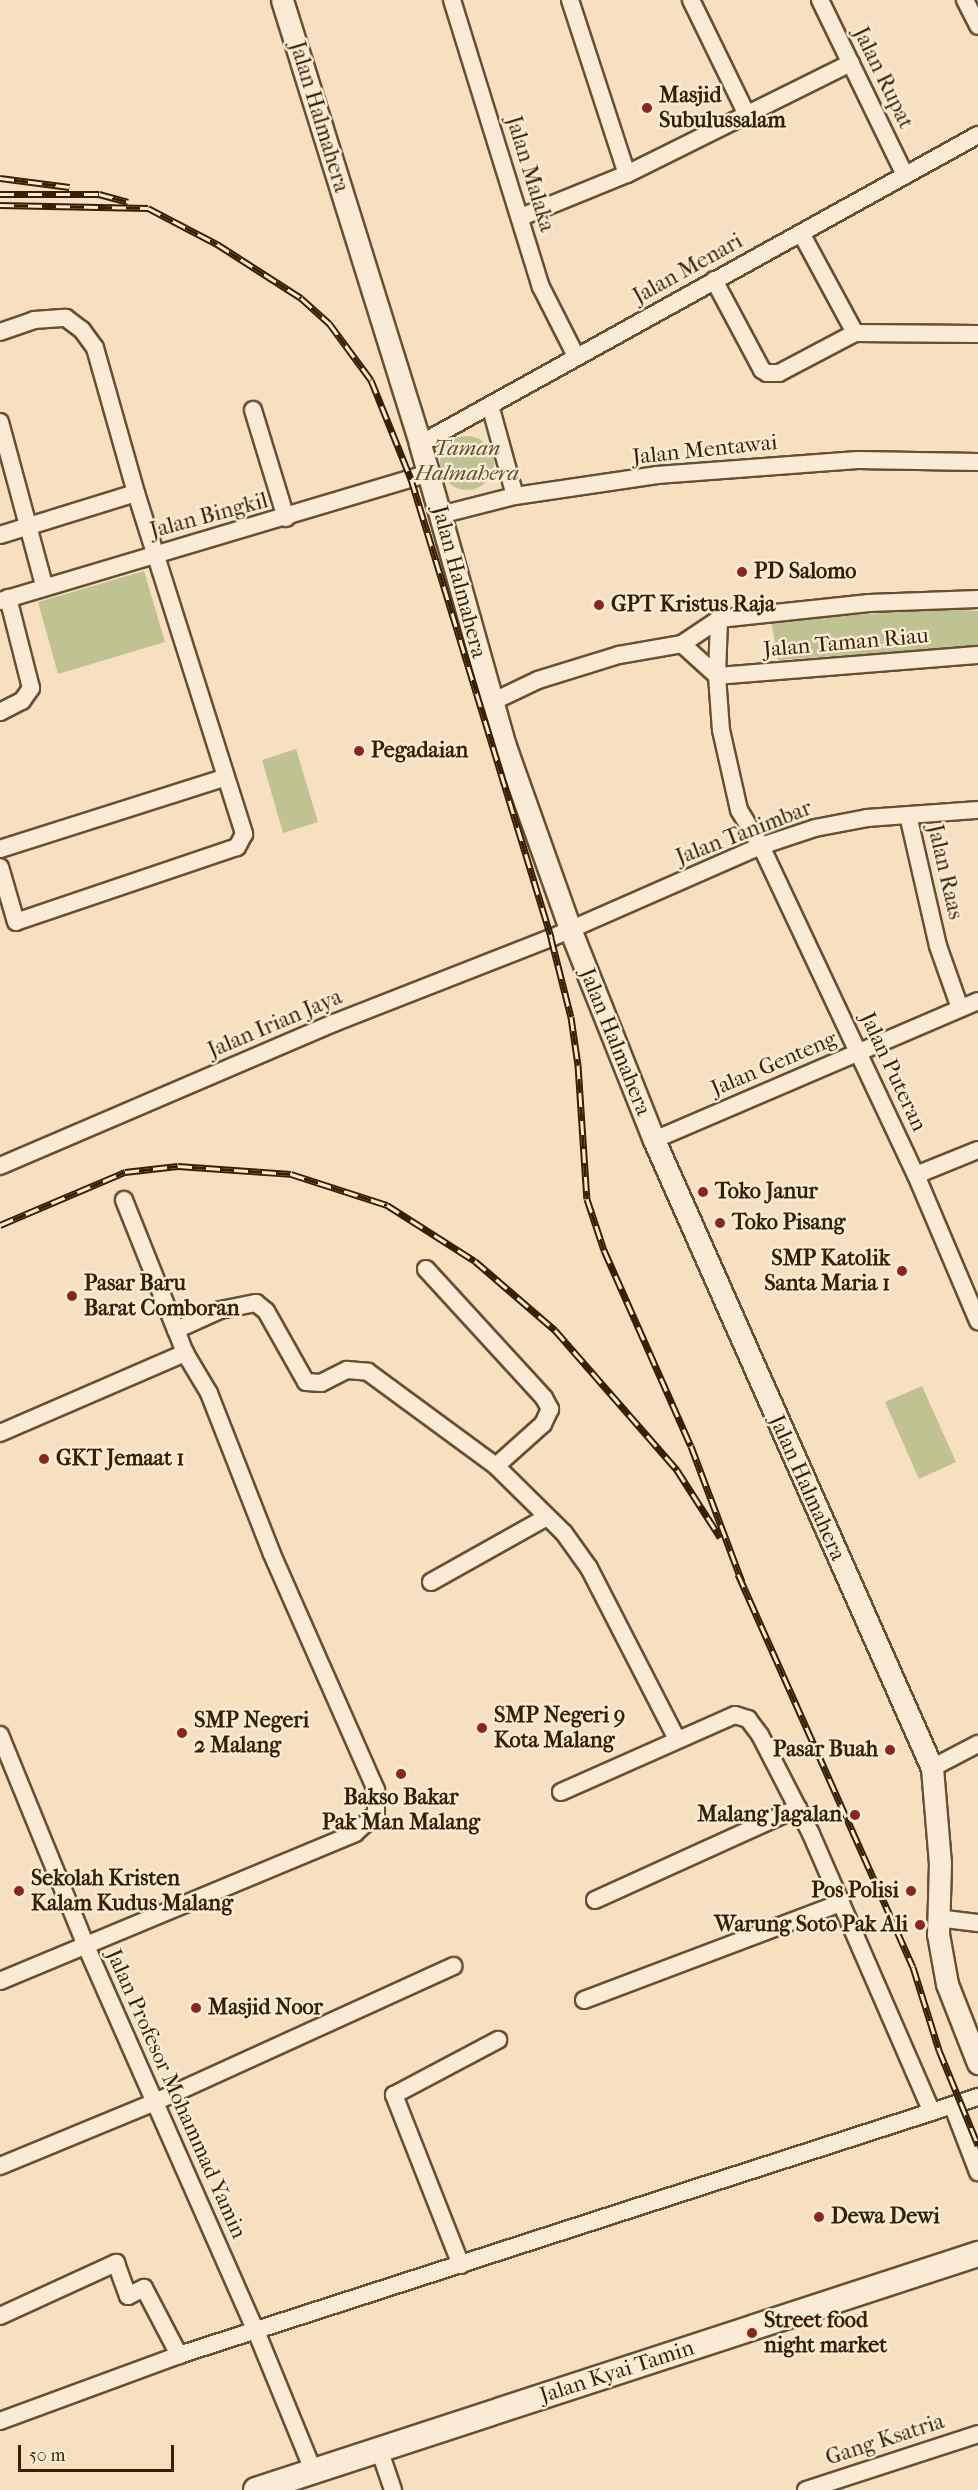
<!DOCTYPE html>
<style>
body{margin:0}
#map{position:relative;width:978px;height:2490px;overflow:hidden;background:#f7e0c0;font-family:"IM FELL French Canon",serif}
div>[style]{position:absolute}
.green>*{inset:0;background:#bfc291}
.round{border-radius:50%}
.roads{filter:drop-shadow(2px 0 #684f31) drop-shadow(-2px 0 #684f31) drop-shadow(0 2px #684f31) drop-shadow(0 -2px #684f31)}
.minor>*{height:16px;margin:-8px;padding:0 8px;transform-origin:8px;border-radius:8px;background:#faebd6}
.tertiary>*{height:21px;margin:-10.5px;padding:0 10.5px;transform-origin:10.5px;border-radius:10.5px;background:#faebd6}
.secondary>*{height:24px;margin:-12px;padding:0 12px;transform-origin:12px;border-radius:12px;background:#faebd6}
.rail>*{height:7px;margin-top:-3.5px;transform-origin:0;background:repeating-linear-gradient(90deg,#faebd6 0 14px,#391f01 0 28px);box-sizing:border-box;border-block:2px solid #391f01}
.dots>*{width:16px;height:16px;translate:-50% -50%;box-sizing:border-box;border:3px solid #faebd6;border-radius:50%}
span{translate:-50% -50%;white-space:nowrap;text-align:center;line-height:1.15;-webkit-text-stroke:5px #faebd6;paint-order:stroke}
.street-label{font-size:22px;color:#391f01}
.poi-label{font-size:22px;color:#391f01;font-weight:700}
.left{translate:0 -50%;text-align:left}
.right{translate:-100% -50%;text-align:right}
.park-label{font-size:22px;color:#61502c;font-style:italic}
.scale{position:absolute;left:18px;top:2445px;width:156px;height:27px;box-sizing:border-box;border:3px solid #391f01;border-top:0;padding-left:8px;font-size:18px;line-height:21px;white-space:nowrap;color:#391f01;-webkit-text-stroke:4px #faebd6;paint-order:stroke}
</style>
<div id="map">
<div class="green">
<i class="round" style="left:440px;top:436px;width:54px;height:54px"></i>
<i style="clip-path:polygon(144px 571px,165px 642px,58px 674px,38px 602px)"></i>
<i style="clip-path:polygon(951px 609px,978px 611px,978px 646px,778px 660px,771px 620px)"></i>
<i style="clip-path:polygon(296px 749px,318px 822px,283px 833px,262px 760px)"></i>
<i style="clip-path:polygon(922px 1386px,956px 1462px,919px 1479px,885px 1402px)"></i>
</div>
<div class="roads">
<div class="minor">
<i style="left:452px;top:0;width:300px;rotate:72.8deg"></i>
<i style="left:541px;top:287px;width:77px;rotate:63.1deg"></i>
<i style="left:570px;top:0;width:183px;rotate:71.9deg"></i>
<i style="left:691px;top:0;width:128px;rotate:64deg"></i>
<i style="left:820px;top:0;width:195px;rotate:64.1deg"></i>
<i style="left:965px;top:0;width:29px;rotate:63deg"></i>
<i style="left:521px;top:217px;width:114px;rotate:-22.1deg"></i>
<i style="left:627px;top:174px;width:250px;rotate:-26.4deg"></i>
<i style="left:801px;top:233px;width:114px;rotate:61.6deg"></i>
<i style="left:855px;top:333px;width:123px;rotate:0.5deg"></i>
<i style="left:714px;top:280px;width:102px;rotate:61.9deg"></i>
<i style="left:762px;top:370px;width:6px;rotate:31deg"></i>
<i style="left:767px;top:373px;width:12px"></i>
<i style="left:779px;top:373px;width:86px;rotate:-27.8deg"></i>
<i style="left:0;top:332px;width:36px;rotate:-19deg"></i>
<i style="left:34px;top:320px;width:32px;rotate:-4deg"></i>
<i style="left:66px;top:318px;width:20px;rotate:37deg"></i>
<i style="left:82px;top:330px;width:22px;rotate:54deg"></i>
<i style="left:95px;top:348px;width:151px;rotate:74.2deg"></i>
<i style="left:490px;top:405px;width:94px;rotate:74.6deg"></i>
<i style="left:253px;top:410px;width:113px;rotate:73deg"></i>
<i style="left:0;top:422px;width:169px;rotate:74.9deg"></i>
<i style="left:420px;top:444px;width:638px;rotate:-28.98deg"></i>
<i style="left:440px;top:515px;width:77px;rotate:-14.2deg"></i>
<i style="left:515px;top:496px;width:144px;rotate:-8.4deg"></i>
<i style="left:657px;top:475px;width:201px;rotate:-4.3deg"></i>
<i style="left:857px;top:460px;width:121px;rotate:0.9deg"></i>
<i style="left:0;top:535px;width:142px;rotate:-17.2deg"></i>
<i style="left:136px;top:493px;width:358px;rotate:72.4deg"></i>
<i style="left:244px;top:834px;width:15px;rotate:118deg"></i>
<i style="left:237px;top:847px;width:233px;rotate:161.3deg"></i>
<i style="left:16px;top:922px;width:57px;rotate:-106.2deg"></i>
<i style="left:0;top:601px;width:448px;rotate:-16.6deg"></i>
<i style="left:719px;top:619px;width:57px;rotate:92deg"></i>
<i style="left:717px;top:676px;width:54px;rotate:85.8deg"></i>
<i style="left:721px;top:730px;width:82px;rotate:77.3deg"></i>
<i style="left:739px;top:810px;width:42px;rotate:58.6deg"></i>
<i style="left:761px;top:846px;width:364px;rotate:64.8deg"></i>
<i style="left:916px;top:1175px;width:159px;rotate:67deg"></i>
<i style="left:682px;top:644px;width:47px;rotate:42.4deg"></i>
<i style="left:717px;top:676px;width:262px;rotate:-4.6deg"></i>
<i style="left:492px;top:702px;width:51px;rotate:-25.6deg"></i>
<i style="left:538px;top:680px;width:85px;rotate:-17.2deg"></i>
<i style="left:619px;top:655px;width:64px;rotate:-9.9deg"></i>
<i style="left:682px;top:644px;width:45px;rotate:-34deg"></i>
<i style="left:719px;top:619px;width:151px;rotate:-6.1deg"></i>
<i style="left:869px;top:603px;width:109px;rotate:-2.1deg"></i>
<i style="left:0;top:712px;width:25px;rotate:-27deg"></i>
<i style="left:22px;top:701px;width:16px;rotate:-55deg"></i>
<i style="left:31px;top:688px;width:93px;rotate:-104.3deg"></i>
<i style="left:908px;top:815px;width:134px;rotate:77.1deg"></i>
<i style="left:938px;top:946px;width:66px;rotate:70.5deg"></i>
<i style="left:0;top:849px;width:235px;rotate:-17.6deg"></i>
<i style="left:654px;top:1140px;width:353px;rotate:-23.2deg"></i>
<i style="left:0;top:1166px;width:363px;rotate:-23.2deg"></i>
<i style="left:334px;top:1023px;width:233px;rotate:-21.4deg"></i>
<i style="left:551px;top:938px;width:229px;rotate:-23.7deg"></i>
<i style="left:761px;top:846px;width:57px;rotate:-18.4deg"></i>
<i style="left:815px;top:828px;width:54px;rotate:-10.7deg"></i>
<i style="left:868px;top:818px;width:110px;rotate:-4.2deg"></i>
<i style="left:916px;top:1175px;width:67px;rotate:-22deg"></i>
<i style="left:124px;top:1200px;width:140px;rotate:68.2deg"></i>
<i style="left:426px;top:1269px;width:175px;rotate:47.5deg"></i>
<i style="left:544px;top:1398px;width:13px;rotate:61deg"></i>
<i style="left:550px;top:1409px;width:17px;rotate:115deg"></i>
<i style="left:543px;top:1424px;width:63px;rotate:138.2deg"></i>
<i style="left:0;top:1433px;width:202px;rotate:-23.4deg"></i>
<i style="left:431px;top:1582px;width:133px;rotate:-29.3deg"></i>
<i style="left:0;top:1735px;width:228px;rotate:67.8deg"></i>
<i style="left:86px;top:1946px;width:421px;rotate:66.2deg"></i>
<i style="left:256px;top:2331px;width:150px;rotate:67.7deg"></i>
<i style="left:932px;top:1768px;width:52px;rotate:-27.6deg"></i>
<i style="left:561px;top:1792px;width:190px;rotate:-23.9deg"></i>
<i style="left:735px;top:1715px;width:14px;rotate:17deg"></i>
<i style="left:748px;top:1719px;width:20px;rotate:53deg"></i>
<i style="left:760px;top:1735px;width:111px;rotate:62.7deg"></i>
<i style="left:811px;top:1834px;width:303px;rotate:66.5deg"></i>
<i style="left:595px;top:1900px;width:223px;rotate:-24.4deg"></i>
<i style="left:937px;top:1918px;width:41px;rotate:7deg"></i>
<i style="left:0;top:1981px;width:385px;rotate:-22.6deg"></i>
<i style="left:355px;top:1833px;width:28px;rotate:-42deg"></i>
<i style="left:376px;top:1814px;width:24px;rotate:-90deg"></i>
<i style="left:376px;top:1790px;width:258px;rotate:-113.8deg"></i>
<i style="left:272px;top:1554px;width:173px;rotate:-111.4deg"></i>
<i style="left:209px;top:1393px;width:47px;rotate:-121deg"></i>
<i style="left:185px;top:1353px;width:25px;rotate:-111deg"></i>
<i style="left:176px;top:1330px;width:48px;rotate:-24.4deg"></i>
<i style="left:220px;top:1310px;width:37px;rotate:-11deg"></i>
<i style="left:256px;top:1303px;width:13px;rotate:39deg"></i>
<i style="left:266px;top:1311px;width:81px;rotate:60.6deg"></i>
<i style="left:306px;top:1382px;width:15px;rotate:4deg"></i>
<i style="left:321px;top:1383px;width:29px;rotate:-27deg"></i>
<i style="left:347px;top:1370px;width:21px;rotate:5deg"></i>
<i style="left:368px;top:1372px;width:159px;rotate:36.3deg"></i>
<i style="left:496px;top:1466px;width:95px;rotate:44.6deg"></i>
<i style="left:564px;top:1533px;width:43px;rotate:54.5deg"></i>
<i style="left:589px;top:1568px;width:192px;rotate:62.8deg"></i>
<i style="left:584px;top:2000px;width:275px;rotate:-20.7deg"></i>
<i style="left:953px;top:2107px;width:70px;rotate:69deg"></i>
<i style="left:0;top:2166px;width:168px;rotate:-22.4deg"></i>
<i style="left:155px;top:2102px;width:328px;rotate:-24.5deg"></i>
<i style="left:461px;top:2265px;width:183px;rotate:-111.5deg"></i>
<i style="left:394px;top:2095px;width:118px;rotate:-27.9deg"></i>
<i style="left:0;top:2316px;width:128px;rotate:-24.6deg"></i>
<i style="left:116px;top:2263px;width:35px;rotate:70deg"></i>
<i style="left:128px;top:2296px;width:18px;rotate:-27deg"></i>
<i style="left:144px;top:2288px;width:76px;rotate:62.4deg"></i>
<i style="left:0;top:2421px;width:191px;rotate:-20.2deg"></i>
<i style="left:179px;top:2355px;width:840px;rotate:-17.9deg"></i>
<i style="left:379px;top:2449px;width:43px;rotate:71.1deg"></i>
<i style="left:806px;top:2490px;width:181px;rotate:-18deg"></i>
</div>
<div class="tertiary">
<i style="left:282px;top:0;width:465px;rotate:72.7deg"></i>
<i style="left:420px;top:444px;width:314px;rotate:74.3deg"></i>
<i style="left:505px;top:746px;width:194px;rotate:70.4deg"></i>
<i style="left:570px;top:929px;width:227px;rotate:68.3deg"></i>
<i style="left:654px;top:1140px;width:687px;rotate:66.12deg"></i>
<i style="left:932px;top:1768px;width:95px;rotate:85.2deg"></i>
<i style="left:940px;top:1863px;width:71px;rotate:91.6deg"></i>
<i style="left:938px;top:1934px;width:51px;rotate:79.8deg"></i>
<i style="left:947px;top:1984px;width:85px;rotate:68.6deg"></i>
</div>
<div class="secondary">
<i style="left:256px;top:2490px;width:760px;rotate:-18.1deg"></i>
</div>
</div>
<div class="rail">
<i style="left:0;top:178px;width:70px;rotate:7.4deg"></i>
<i style="left:0;top:194px;width:99px"></i>
<i style="left:99px;top:194px;width:30px;rotate:15deg"></i>
<i style="left:0;top:205px;width:148px;rotate:1.2deg"></i>
<i style="left:148px;top:208px;width:78px;rotate:27.6deg"></i>
<i style="left:217px;top:244px;width:100px;rotate:32.7deg"></i>
<i style="left:301px;top:298px;width:38px;rotate:42deg"></i>
<i style="left:329px;top:323px;width:71px;rotate:53.6deg"></i>
<i style="left:371px;top:380px;width:107px;rotate:68deg"></i>
<i style="left:411px;top:479px;width:480px;rotate:73deg"></i>
<i style="left:551px;top:938px;width:81px;rotate:75.8deg"></i>
<i style="left:571px;top:1017px;width:49px;rotate:81.7deg"></i>
<i style="left:578px;top:1065px;width:134px;rotate:86.2deg"></i>
<i style="left:587px;top:1199px;width:54px;rotate:71.6deg"></i>
<i style="left:604px;top:1250px;width:214px;rotate:66.1deg"></i>
<i style="left:691px;top:1446px;width:145px;rotate:69.4deg"></i>
<i style="left:0;top:1225px;width:136px;rotate:-23deg"></i>
<i style="left:125px;top:1172px;width:53px;rotate:-6.5deg"></i>
<i style="left:178px;top:1166px;width:113px;rotate:4deg"></i>
<i style="left:291px;top:1174px;width:101px;rotate:17.9deg"></i>
<i style="left:387px;top:1205px;width:104px;rotate:32.5deg"></i>
<i style="left:475px;top:1261px;width:106px;rotate:40.8deg"></i>
<i style="left:555px;top:1330px;width:186px;rotate:48.9deg"></i>
<i style="left:677px;top:1470px;width:80px;rotate:57.3deg"></i>
<i style="left:738px;top:1574px;width:430px;rotate:66deg"></i>
<i style="left:913px;top:1967px;width:87px;rotate:72.6deg"></i>
<i style="left:939px;top:2050px;width:103px;rotate:67.7deg"></i>
</div>
<div class="dots">
<i style="left:647px;top:108px;background:#8f2418"></i>
<i style="left:742px;top:572px;background:#8f2418"></i>
<i style="left:599px;top:605px;background:#8f2418"></i>
<i style="left:359px;top:751px;background:#8f2418"></i>
<i style="left:703px;top:1192px;background:#8f2418"></i>
<i style="left:720px;top:1223px;background:#8f2418"></i>
<i style="left:902px;top:1271px;background:#8f2418"></i>
<i style="left:72px;top:1296px;background:#8f2418"></i>
<i style="left:44px;top:1459px;background:#8f2418"></i>
<i style="left:482px;top:1728px;background:#8f2418"></i>
<i style="left:182px;top:1733px;background:#8f2418"></i>
<i style="left:890px;top:1750px;background:#8f2418"></i>
<i style="left:401px;top:1774px;background:#8f2418"></i>
<i style="left:855px;top:1815px;background:#8f2418"></i>
<i style="left:19px;top:1891px;background:#8f2418"></i>
<i style="left:911px;top:1891px;background:#8f2418"></i>
<i style="left:920px;top:1925px;background:#8f2418"></i>
<i style="left:196px;top:2008px;background:#8f2418"></i>
<i style="left:819px;top:2217px;background:#8f2418"></i>
<i style="left:752px;top:2333px;background:#8f2418"></i>
</div>
<div class="street-label">
<span style="left:883px;top:78px;rotate:64deg">Jalan Rupat</span>
<span style="left:319px;top:117px;rotate:73deg">Jalan Halmahera</span>
<span style="left:530px;top:174px;rotate:73deg">Jalan Malaka</span>
<span style="left:688px;top:269px;rotate:-29deg">Jalan Menari</span>
<span style="left:705px;top:450px;rotate:-6deg">Jalan Mentawai</span>
<span style="left:209px;top:516px;rotate:-15deg">Jalan Bingkil</span>
<span style="left:459px;top:582px;rotate:75deg">Jalan Halmahera</span>
<span style="left:846px;top:643px;rotate:-5deg">Jalan Taman Riau</span>
<span style="left:744px;top:833px;rotate:-21deg">Jalan Tanimbar</span>
<span style="left:945px;top:872px;rotate:77deg">Jalan Raas</span>
<span style="left:275px;top:1024px;rotate:-23deg">Jalan Irian Jaya</span>
<span style="left:615px;top:1042px;rotate:68deg">Jalan Halmahera</span>
<span style="left:774px;top:1064px;rotate:-23deg">Jalan Genteng</span>
<span style="left:893px;top:1072px;rotate:65deg">Jalan Puteran</span>
<span style="left:807px;top:1488px;rotate:66deg">Jalan Halmahera</span>
<span style="left:176px;top:2094px;rotate:66deg">Jalan Profesor Mohammad Yamin</span>
<span style="left:617px;top:2372px;rotate:-18deg">Jalan Kyai Tamin</span>
<span style="left:885px;top:2440px;rotate:-18deg">Gang Ksatria</span>
</div>
<div class="poi-label">
<span class="left" style="left:659px;top:108px">Masjid<br>Subulussalam</span>
<span class="left" style="left:754px;top:572px">PD Salomo</span>
<span class="left" style="left:611px;top:605px">GPT Kristus Raja</span>
<span class="left" style="left:371px;top:751px">Pegadaian</span>
<span class="left" style="left:715px;top:1192px">Toko Janur</span>
<span class="left" style="left:732px;top:1223px">Toko Pisang</span>
<span class="right" style="left:890px;top:1271px">SMP Katolik<br>Santa Maria 1</span>
<span class="left" style="left:84px;top:1296px">Pasar Baru<br>Barat Comboran</span>
<span class="left" style="left:56px;top:1459px">GKT Jemaat 1</span>
<span class="left" style="left:494px;top:1728px">SMP Negeri 9<br>Kota Malang</span>
<span class="left" style="left:194px;top:1733px">SMP Negeri<br>2 Malang</span>
<span class="right" style="left:878px;top:1750px">Pasar Buah</span>
<span style="left:401px;top:1810px">Bakso Bakar<br>Pak Man Malang</span>
<span class="right" style="left:842px;top:1815px">Malang Jagalan</span>
<span class="left" style="left:31px;top:1891px">Sekolah Kristen<br>Kalam Kudus Malang</span>
<span class="right" style="left:899px;top:1891px">Pos Polisi</span>
<span class="right" style="left:908px;top:1925px">Warung Soto Pak Ali</span>
<span class="left" style="left:208px;top:2008px">Masjid Noor</span>
<span class="left" style="left:831px;top:2217px">Dewa Dewi</span>
<span class="left" style="left:764px;top:2333px">Street food<br>night market</span>
</div>
<div class="park-label">
<span style="left:467px;top:461px">Taman<br>Halmahera</span>
</div>
<div class="scale">50 m</div>
</div>
